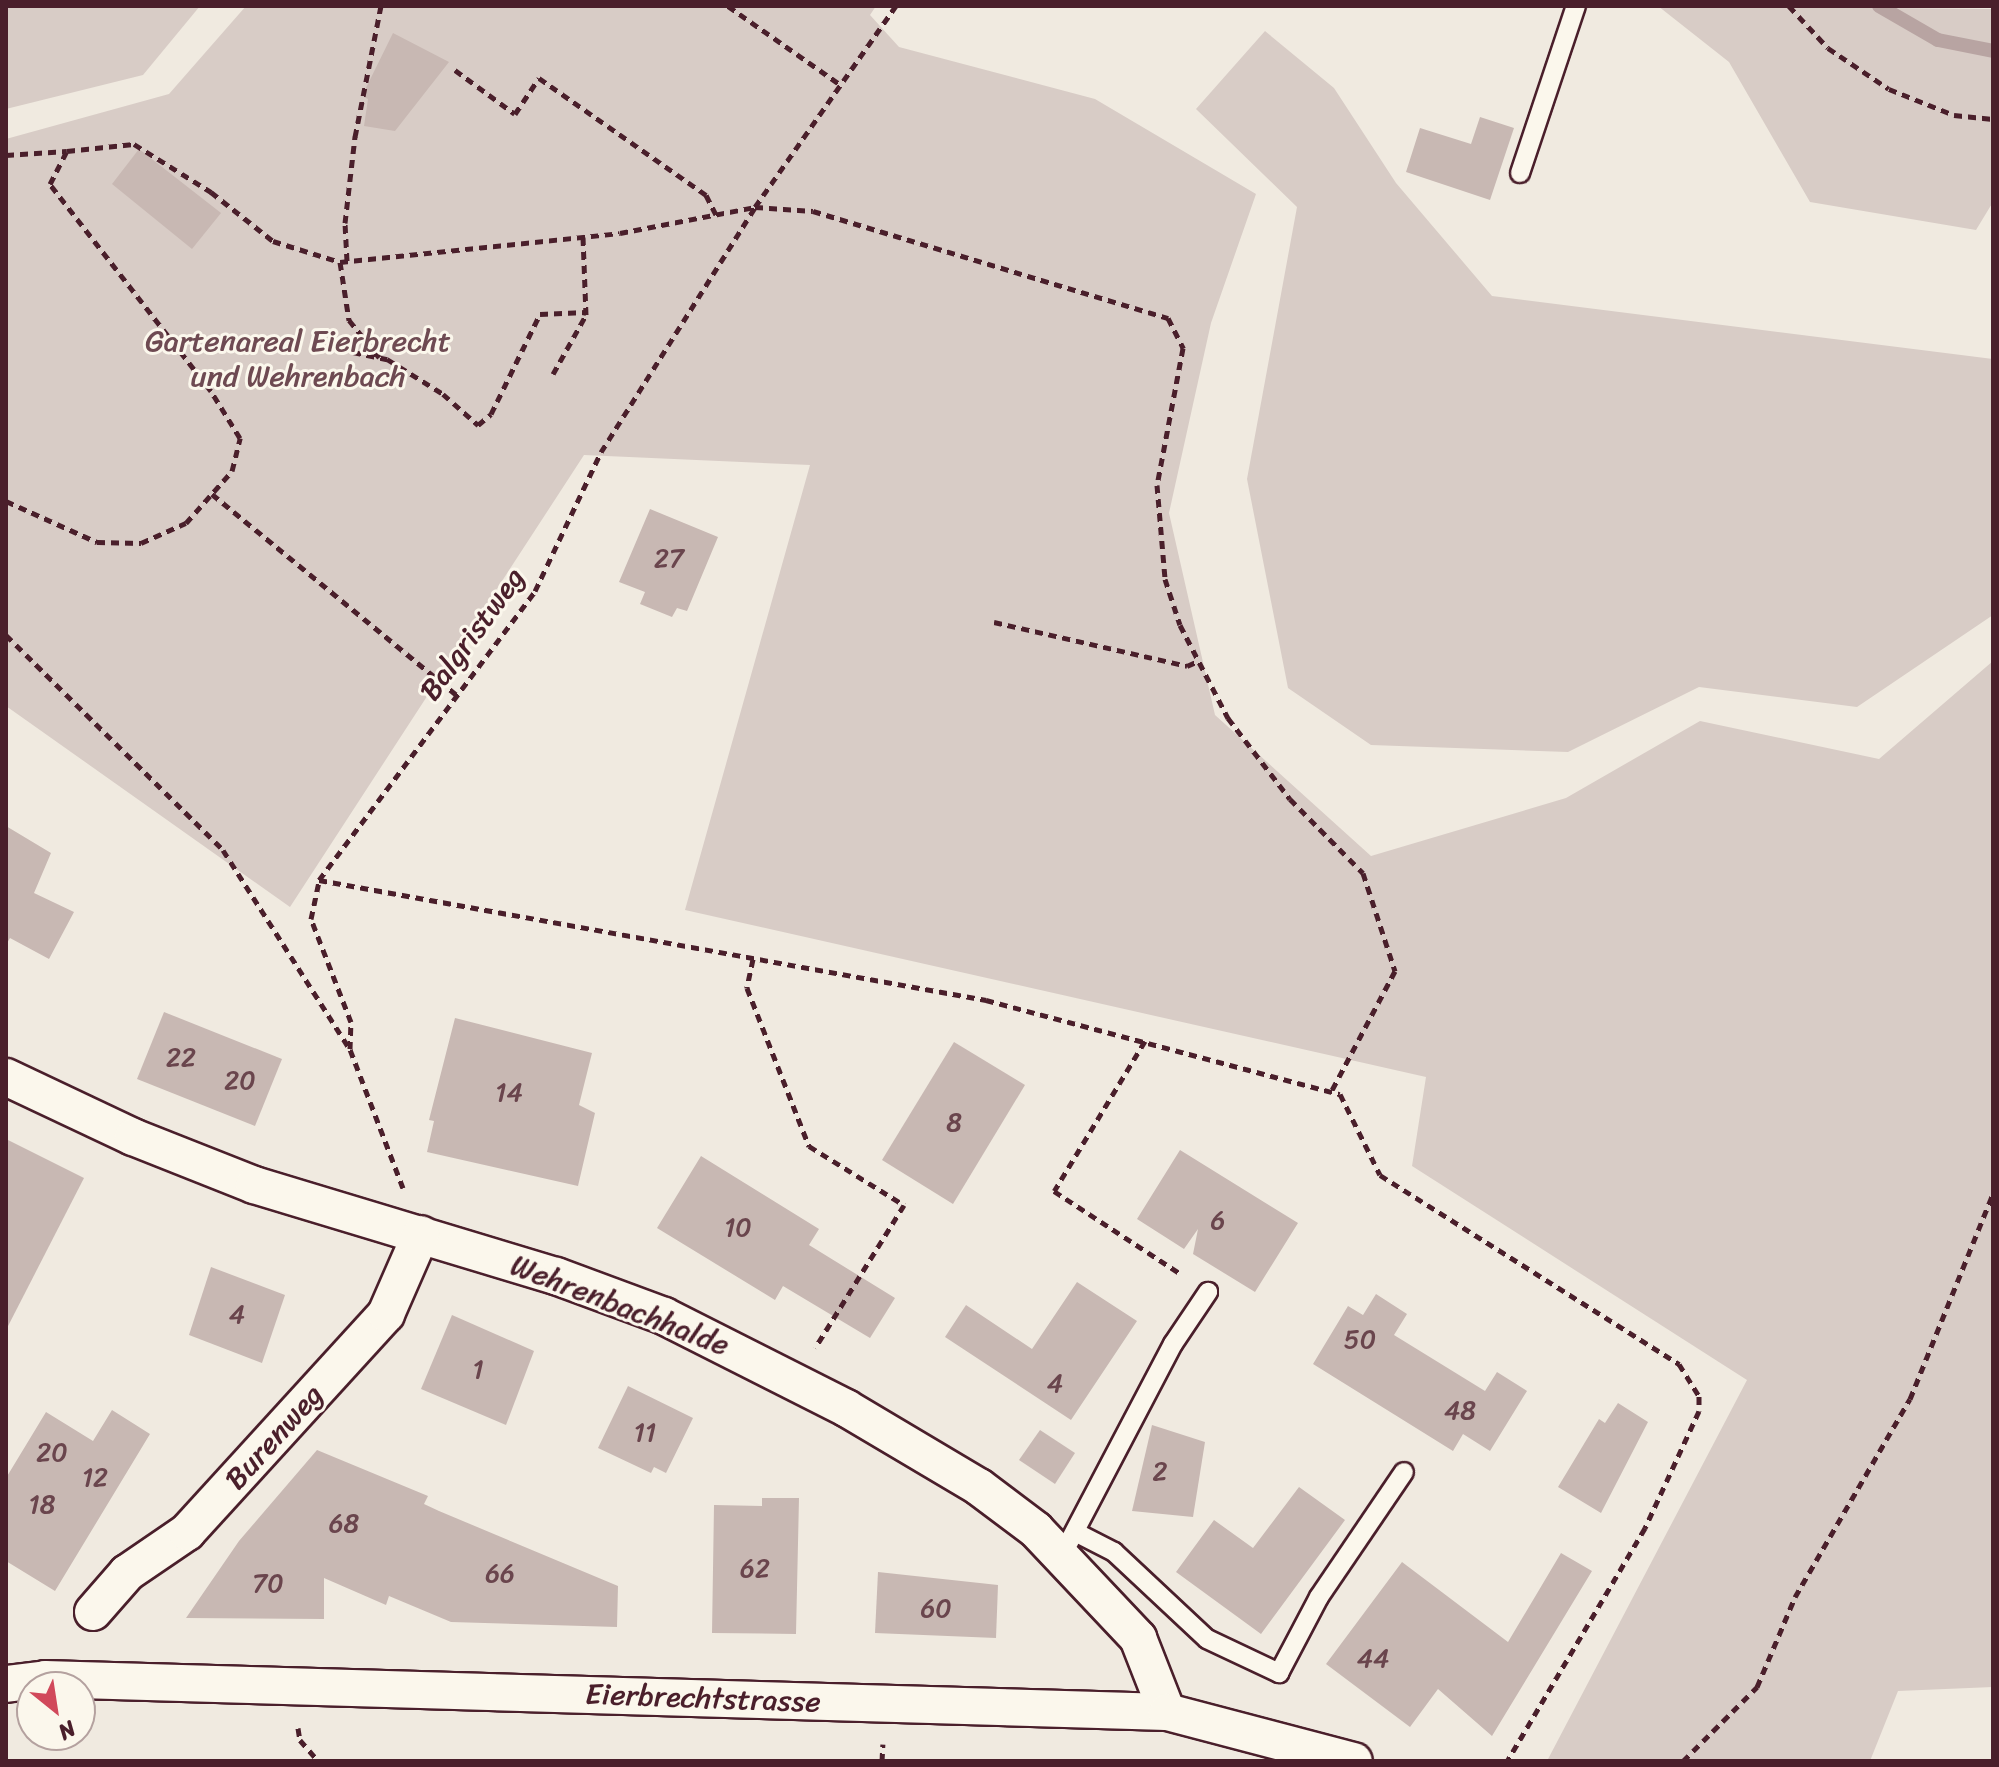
<!DOCTYPE html>
<style>
body{margin:0}
#map{position:relative;width:1999px;height:1767px;overflow:hidden;background:#f0eae0;font-family:Sriracha,sans-serif}
div>[style]{position:absolute}
.green>*{inset:0;background:#d8ccc6}
.stream>*{height:14px;margin:-7px;padding:0 7px;transform-origin:7px;border-radius:7px;background:#b8a4a2}
.building>*{inset:0;background:#c8b8b3}
.path>*{height:5px;margin-top:-2.5px;transform-origin:0;background:repeating-linear-gradient(90deg,#4a1f2b 0 8px,transparent 0 14px)}
.roads{filter:drop-shadow(2px 0 #4a1f2b) drop-shadow(-2px 0 #4a1f2b) drop-shadow(0 2px #4a1f2b) drop-shadow(0 -2px #4a1f2b)}
.lane>*{height:18px;margin:-9px;padding:0 9px;transform-origin:9px;border-radius:9px;background:#fbf7ec}
.street>*{height:36px;margin:-18px;padding:0 18px;transform-origin:18px;border-radius:18px;background:#fbf7ec}
span{translate:-50% -50%;white-space:nowrap;text-align:center;line-height:1.15;-webkit-text-stroke:6px #fbf7ec;paint-order:stroke}
.number-label{font-size:26px;color:#6a454d}
.number-label span{-webkit-text-stroke-width:0}
.park-label{font-size:30px;color:#6e4a52}
.street-label{font-size:30px;color:#4a1f2b}
.frame{position:absolute;inset:0;border:8px solid #4a1f2b;pointer-events:none}
.north{position:absolute;left:16px;top:1671px;width:80px;height:80px;box-sizing:border-box;background:#fbf7ec;border:2px solid #b4a19f;border-radius:50%;rotate:150deg;font-size:22px;font-weight:700;line-height:32px;text-align:center;color:#4a1f2b}
.north::after{content:'';display:block;margin:auto;width:28px;height:36px;background:#d1495b;clip-path:polygon(50% 0,100% 100%,50% 72%,0 100%)}
</style>
<div id="map">
<div class="green">
<i style="clip-path:polygon(6px 6px,200px 6px,143px 75px,6px 109px)"></i>
<i style="clip-path:polygon(246px 6px,876px 6px,870px 15px,899px 47px,1095px 99px,1256px 194px,1211px 323px,1169px 513px,1215px 715px,1371px 856px,1566px 798px,1700px 721px,1879px 759px,1993px 661px,1993px 1687px,1898px 1691px,1870px 1761px,1547px 1761px,1747px 1380px,1412px 1166px,1426px 1077px,685px 910px,810px 465px,584px 455px,290px 907px,6px 706px,6px 139px,169px 94px)"></i>
<i style="clip-path:polygon(1658px 6px,1993px 9px,1993px 202px,1976px 230px,1810px 202px,1729px 62px)"></i>
<i style="clip-path:polygon(1265px 31px,1334px 88px,1396px 183px,1492px 296px,1993px 359px,1993px 615px,1857px 707px,1699px 687px,1568px 752px,1371px 745px,1288px 688px,1247px 479px,1297px 207px,1196px 109px)"></i>
</div>
<div class="stream">
<i style="left:1879px;top:6px;width:68px;rotate:30deg"></i>
<i style="left:1938px;top:40px;width:56px;rotate:11.3deg"></i>
</div>
<div class="building">
<i style="clip-path:polygon(393px 33px,449px 62px,395px 131px,364px 126px,368px 99px,362px 96px)"></i>
<i style="clip-path:polygon(1480px 117px,1514px 128px,1490px 200px,1406px 172px,1420px 128px,1471px 144px)"></i>
<i style="clip-path:polygon(139px 149px,221px 213px,192px 249px,112px 184px)"></i>
<i style="clip-path:polygon(650px 509px,718px 537px,687px 611px,677px 608px,672px 617px,640px 604px,645px 592px,619px 582px)"></i>
<i style="clip-path:polygon(6px 826px,51px 853px,34px 893px,74px 912px,49px 959px,10px 938px,6px 945px)"></i>
<i style="clip-path:polygon(164px 1012px,282px 1059px,255px 1126px,137px 1079px)"></i>
<i style="clip-path:polygon(455px 1018px,592px 1053px,579px 1105px,595px 1113px,578px 1186px,427px 1152px,434px 1121px,429px 1120px)"></i>
<i style="clip-path:polygon(954px 1042px,1025px 1085px,953px 1204px,882px 1160px)"></i>
<i style="clip-path:polygon(6px 1139px,84px 1178px,6px 1330px)"></i>
<i style="clip-path:polygon(1180px 1150px,1298px 1223px,1255px 1292px,1193px 1254px,1198px 1229px,1184px 1249px,1137px 1219px)"></i>
<i style="clip-path:polygon(701px 1156px,819px 1229px,809px 1245px,895px 1298px,870px 1338px,783px 1286px,775px 1300px,657px 1228px)"></i>
<i style="clip-path:polygon(211px 1267px,285px 1295px,262px 1363px,189px 1335px)"></i>
<i style="clip-path:polygon(1077px 1282px,1137px 1321px,1071px 1420px,945px 1337px,966px 1305px,1032px 1349px)"></i>
<i style="clip-path:polygon(1376px 1294px,1407px 1314px,1394px 1335px,1485px 1391px,1497px 1372px,1527px 1391px,1490px 1451px,1463px 1434px,1453px 1451px,1313px 1364px,1348px 1306px,1363px 1315px)"></i>
<i style="clip-path:polygon(452px 1315px,534px 1351px,506px 1425px,421px 1389px)"></i>
<i style="clip-path:polygon(628px 1386px,693px 1418px,666px 1473px,654px 1467px,651px 1473px,598px 1448px)"></i>
<i style="clip-path:polygon(1618px 1403px,1648px 1422px,1601px 1513px,1558px 1487px,1599px 1419px,1605px 1423px)"></i>
<i style="clip-path:polygon(112px 1410px,150px 1434px,55px 1591px,6px 1561px,6px 1478px,46px 1412px,93px 1441px)"></i>
<i style="clip-path:polygon(1152px 1425px,1205px 1442px,1193px 1517px,1132px 1511px)"></i>
<i style="clip-path:polygon(1040px 1430px,1075px 1453px,1055px 1484px,1019px 1460px)"></i>
<i style="clip-path:polygon(317px 1450px,428px 1496px,424px 1504px,439px 1511px,618px 1586px,617px 1627px,451px 1622px,389px 1596px,386px 1605px,324px 1578px,324px 1619px,186px 1618px,239px 1541px)"></i>
<i style="clip-path:polygon(1299px 1487px,1345px 1520px,1261px 1634px,1176px 1572px,1214px 1520px,1253px 1548px)"></i>
<i style="clip-path:polygon(762px 1498px,799px 1498px,796px 1634px,712px 1633px,714px 1505px,762px 1506px)"></i>
<i style="clip-path:polygon(1561px 1553px,1592px 1571px,1492px 1736px,1438px 1689px,1410px 1727px,1326px 1664px,1402px 1562px,1508px 1642px)"></i>
<i style="clip-path:polygon(878px 1572px,998px 1585px,996px 1638px,875px 1633px)"></i>
</div>
<div class="path">
<i style="left:728px;top:6px;width:138px;rotate:35deg"></i>
<i style="left:1789px;top:6px;width:57px;rotate:47.1deg"></i>
<i style="left:1828px;top:48px;width:73px;rotate:33.9deg"></i>
<i style="left:1889px;top:89px;width:70px;rotate:21.8deg"></i>
<i style="left:1954px;top:115px;width:39px;rotate:6deg"></i>
<i style="left:455px;top:70px;width:74px;rotate:36.3deg"></i>
<i style="left:515px;top:114px;width:43px;rotate:-56.3deg"></i>
<i style="left:539px;top:78px;width:204px;rotate:35deg"></i>
<i style="left:706px;top:195px;width:22px;rotate:63deg"></i>
<i style="left:6px;top:155px;width:61px;rotate:-3.8deg"></i>
<i style="left:347px;top:261px;width:38px;rotate:-93deg"></i>
<i style="left:345px;top:223px;width:87px;rotate:-83.4deg"></i>
<i style="left:355px;top:137px;width:134px;rotate:-78.8deg"></i>
<i style="left:340px;top:262px;width:59px;rotate:81.2deg"></i>
<i style="left:349px;top:320px;width:48px;rotate:51deg"></i>
<i style="left:353px;top:352px;width:35px;rotate:12deg"></i>
<i style="left:387px;top:359px;width:66px;rotate:32deg"></i>
<i style="left:443px;top:394px;width:47px;rotate:41.5deg"></i>
<i style="left:478px;top:425px;width:17px;rotate:-40deg"></i>
<i style="left:491px;top:414px;width:111px;rotate:-63.9deg"></i>
<i style="left:540px;top:314px;width:46px;rotate:-2.5deg"></i>
<i style="left:553px;top:374px;width:68px;rotate:-60.8deg"></i>
<i style="left:586px;top:315px;width:78px;rotate:-92.2deg"></i>
<i style="left:212px;top:494px;width:317px;rotate:39.4deg"></i>
<i style="left:6px;top:501px;width:100px;rotate:24.3deg"></i>
<i style="left:97px;top:542px;width:44px;rotate:1.3deg"></i>
<i style="left:141px;top:543px;width:49px;rotate:-24deg"></i>
<i style="left:186px;top:523px;width:69px;rotate:-48.5deg"></i>
<i style="left:232px;top:471px;width:34px;rotate:-76deg"></i>
<i style="left:240px;top:438px;width:55px;rotate:-121.7deg"></i>
<i style="left:211px;top:391px;width:262px;rotate:-127.9deg"></i>
<i style="left:50px;top:184px;width:37px;rotate:-63deg"></i>
<i style="left:67px;top:151px;width:67px;rotate:-6deg"></i>
<i style="left:134px;top:144px;width:91px;rotate:31.9deg"></i>
<i style="left:211px;top:192px;width:79px;rotate:38.3deg"></i>
<i style="left:273px;top:241px;width:70px;rotate:17.4deg"></i>
<i style="left:340px;top:262px;width:281px;rotate:-5.9deg"></i>
<i style="left:620px;top:233px;width:137px;rotate:-10.9deg"></i>
<i style="left:755px;top:207px;width:58px;rotate:3.9deg"></i>
<i style="left:813px;top:211px;width:371px;rotate:16.8deg"></i>
<i style="left:1168px;top:318px;width:34px;rotate:63deg"></i>
<i style="left:1183px;top:348px;width:139px;rotate:100.7deg"></i>
<i style="left:1157px;top:485px;width:94px;rotate:85.1deg"></i>
<i style="left:1165px;top:579px;width:48px;rotate:71.9deg"></i>
<i style="left:1180px;top:625px;width:105px;rotate:62.7deg"></i>
<i style="left:1228px;top:718px;width:102px;rotate:52.6deg"></i>
<i style="left:1290px;top:799px;width:104px;rotate:45.4deg"></i>
<i style="left:1363px;top:873px;width:103px;rotate:71.9deg"></i>
<i style="left:1395px;top:971px;width:137px;rotate:117.9deg"></i>
<i style="left:994px;top:622px;width:198px;rotate:12.8deg"></i>
<i style="left:1187px;top:666px;width:12px;rotate:-24deg"></i>
<i style="left:6px;top:635px;width:305px;rotate:44.7deg"></i>
<i style="left:223px;top:850px;width:236px;rotate:57.5deg"></i>
<i style="left:319px;top:880px;width:678px;rotate:10.2deg"></i>
<i style="left:986px;top:1000px;width:366px;rotate:14.9deg"></i>
<i style="left:1340px;top:1094px;width:90px;rotate:63.7deg"></i>
<i style="left:1380px;top:1175px;width:354px;rotate:32.3deg"></i>
<i style="left:1679px;top:1364px;width:38px;rotate:58deg"></i>
<i style="left:1699px;top:1396px;width:15px;rotate:90deg"></i>
<i style="left:1699px;top:1411px;width:129px;rotate:114.8deg"></i>
<i style="left:1645px;top:1528px;width:271px;rotate:120.6deg"></i>
<i style="left:753px;top:959px;width:30px;rotate:102deg"></i>
<i style="left:747px;top:988px;width:170px;rotate:68.6deg"></i>
<i style="left:809px;top:1146px;width:112px;rotate:31.8deg"></i>
<i style="left:904px;top:1205px;width:168px;rotate:121.9deg"></i>
<i style="left:1145px;top:1041px;width:175px;rotate:121.2deg"></i>
<i style="left:1054px;top:1191px;width:152px;rotate:33.2deg"></i>
<i style="left:403px;top:1188px;width:149px;rotate:-110.9deg"></i>
<i style="left:350px;top:1049px;width:27px;rotate:-88deg"></i>
<i style="left:351px;top:1022px;width:110px;rotate:-111.2deg"></i>
<i style="left:311px;top:919px;width:40px;rotate:-78deg"></i>
<i style="left:319px;top:880px;width:361px;rotate:-53.2deg"></i>
<i style="left:535px;top:591px;width:154px;rotate:-64.6deg"></i>
<i style="left:601px;top:452px;width:289px;rotate:-57.8deg"></i>
<i style="left:755px;top:207px;width:246px;rotate:-55deg"></i>
<i style="left:298px;top:1728px;width:12px;rotate:81deg"></i>
<i style="left:300px;top:1740px;width:28px;rotate:49deg"></i>
<i style="left:882px;top:1761px;width:17px;rotate:-87deg"></i>
<i style="left:1683px;top:1761px;width:105px;rotate:-45deg"></i>
<i style="left:1757px;top:1687px;width:98px;rotate:-67.1deg"></i>
<i style="left:1795px;top:1597px;width:229px;rotate:-59.9deg"></i>
<i style="left:1910px;top:1399px;width:221px;rotate:-68deg"></i>
</div>
<div class="roads">
<div class="lane">
<i style="left:1520px;top:173px;width:176px;rotate:-71.5deg"></i>
<i style="left:1075px;top:1532px;width:44px;rotate:27.1deg"></i>
<i style="left:1114px;top:1552px;width:127px;rotate:43.1deg"></i>
<i style="left:1207px;top:1639px;width:80px;rotate:25.3deg"></i>
<i style="left:1279px;top:1673px;width:86px;rotate:-62.2deg"></i>
<i style="left:1319px;top:1597px;width:151px;rotate:-55.8deg"></i>
<i style="left:1069px;top:1542px;width:224px;rotate:-62.3deg"></i>
<i style="left:1173px;top:1344px;width:63px;rotate:-56.1deg"></i>
</div>
<div class="street">
<i style="left:6px;top:1077px;width:140px;rotate:25.3deg"></i>
<i style="left:133px;top:1137px;width:130px;rotate:21.6deg"></i>
<i style="left:254px;top:1185px;width:315px;rotate:16.8deg"></i>
<i style="left:556px;top:1276px;width:115px;rotate:20.3deg"></i>
<i style="left:664px;top:1316px;width:204px;rotate:26.8deg"></i>
<i style="left:846px;top:1408px;width:155px;rotate:30.7deg"></i>
<i style="left:979px;top:1487px;width:71px;rotate:37deg"></i>
<i style="left:1036px;top:1530px;width:149px;rotate:46.6deg"></i>
<i style="left:1138px;top:1638px;width:79px;rotate:68.6deg"></i>
<i style="left:93px;top:1612px;width:52px;rotate:-48.9deg"></i>
<i style="left:127px;top:1573px;width:73px;rotate:-34.3deg"></i>
<i style="left:187px;top:1532px;width:295px;rotate:-47.6deg"></i>
<i style="left:386px;top:1314px;width:87px;rotate:-66.4deg"></i>
<i style="left:6px;top:1684px;width:39px;rotate:-7deg"></i>
<i style="left:45px;top:1679px;width:1122px;rotate:1.68deg"></i>
<i style="left:1167px;top:1712px;width:193px;rotate:14.7deg"></i>
</div>
</div>
<div class="number-label">
<span style="left:669px;top:559px">27</span>
<span style="left:181px;top:1058px">22</span>
<span style="left:240px;top:1081px">20</span>
<span style="left:509px;top:1093px">14</span>
<span style="left:954px;top:1123px">8</span>
<span style="left:1218px;top:1221px">6</span>
<span style="left:738px;top:1228px">10</span>
<span style="left:237px;top:1315px">4</span>
<span style="left:1360px;top:1340px">50</span>
<span style="left:478px;top:1370px">1</span>
<span style="left:1055px;top:1384px">4</span>
<span style="left:1460px;top:1411px">48</span>
<span style="left:645px;top:1433px">11</span>
<span style="left:52px;top:1453px">20</span>
<span style="left:1160px;top:1472px">2</span>
<span style="left:95px;top:1478px">12</span>
<span style="left:42px;top:1505px">18</span>
<span style="left:344px;top:1524px">68</span>
<span style="left:755px;top:1569px">62</span>
<span style="left:500px;top:1574px">66</span>
<span style="left:268px;top:1584px">70</span>
<span style="left:936px;top:1609px">60</span>
<span style="left:1373px;top:1659px">44</span>
</div>
<div class="park-label">
<span style="left:298px;top:358px">Gartenareal Eierbrecht<br>und Wehrenbach</span>
</div>
<div class="street-label">
<span style="left:472px;top:634px;rotate:-54deg">Balgristweg</span>
<span style="left:620px;top:1305px;rotate:21deg">Wehrenbachhalde</span>
<span style="left:274px;top:1437px;rotate:-48deg">Burenweg</span>
<span style="left:703px;top:1698px;rotate:2deg">Eierbrechtstrasse</span>
</div>
<div class="frame"></div>
<div class="north">N</div>
</div>
